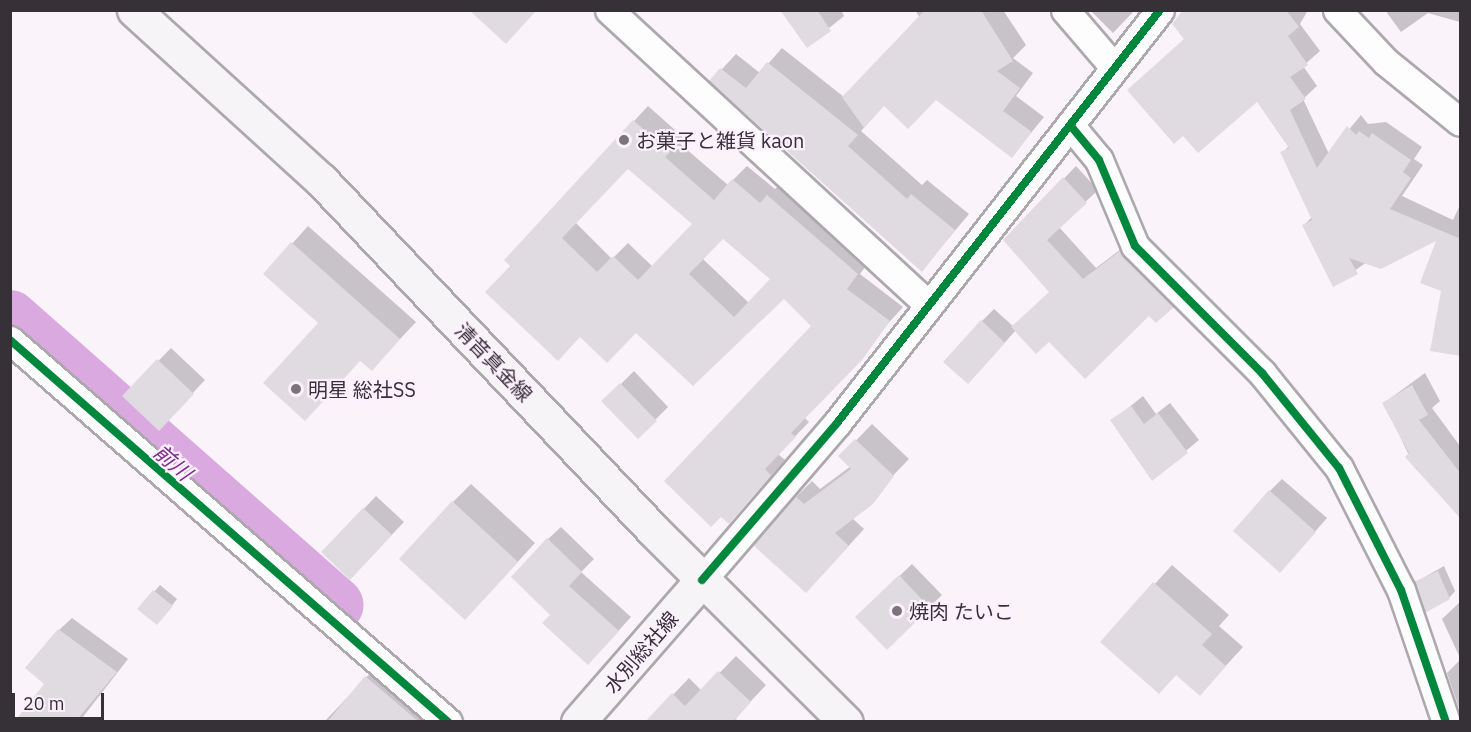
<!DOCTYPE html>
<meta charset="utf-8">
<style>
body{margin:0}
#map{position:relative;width:1471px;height:732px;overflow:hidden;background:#faf4fa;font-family:"IBM Plex Sans","Noto Sans JP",sans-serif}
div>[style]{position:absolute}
.shadow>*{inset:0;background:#0003}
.river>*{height:56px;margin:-28px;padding:0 28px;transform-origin:28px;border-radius:28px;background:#daa9e0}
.building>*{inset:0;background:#e0dbe1}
.roads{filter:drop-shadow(2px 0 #ada8ae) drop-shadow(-2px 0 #ada8ae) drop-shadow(0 2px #ada8ae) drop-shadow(0 -2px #ada8ae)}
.street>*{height:27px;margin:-13.5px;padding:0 13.5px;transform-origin:13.5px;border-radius:13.5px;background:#fefdfe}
.secondary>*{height:33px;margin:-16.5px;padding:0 16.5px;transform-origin:16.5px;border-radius:16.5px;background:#f7f4f7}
.cycleway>*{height:8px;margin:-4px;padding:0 4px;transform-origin:4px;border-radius:4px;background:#00873e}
.dots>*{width:16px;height:16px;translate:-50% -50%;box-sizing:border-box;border:3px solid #fdf0fe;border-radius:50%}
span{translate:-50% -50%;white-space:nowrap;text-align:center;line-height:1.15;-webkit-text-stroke:4.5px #fdf0fe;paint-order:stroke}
.poi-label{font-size:20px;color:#363037}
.left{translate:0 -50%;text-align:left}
.street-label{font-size:20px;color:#363037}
.water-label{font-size:21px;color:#7c2d87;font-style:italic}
.frame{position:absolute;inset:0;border:12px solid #363037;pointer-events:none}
.scale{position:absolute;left:12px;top:693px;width:92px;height:27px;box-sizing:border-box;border:3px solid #363037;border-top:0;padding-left:8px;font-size:18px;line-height:21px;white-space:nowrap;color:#363037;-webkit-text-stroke:4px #fdf0fe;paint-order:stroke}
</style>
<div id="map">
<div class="shadow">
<i style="clip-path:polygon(782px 10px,841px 10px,844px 16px,807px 46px)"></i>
<i style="clip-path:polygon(915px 10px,1003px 10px,1026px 45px,1013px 58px,1033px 73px,1016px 96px,1044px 117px,1012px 156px,936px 98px,885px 104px,861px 131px,922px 185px,927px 180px,969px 214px,922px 270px,711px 81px,736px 54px,760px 73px,782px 48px,844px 97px,920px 18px)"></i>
<i style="clip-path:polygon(1090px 10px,1135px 10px,1113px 33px)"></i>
<i style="clip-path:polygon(1185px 10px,1308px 10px,1300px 24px,1320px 51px,1303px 66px,1317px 86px,1303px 99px,1329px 154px,1361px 115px,1368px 124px,1386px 122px,1422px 147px,1414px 159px,1423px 165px,1402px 196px,1453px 220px,1460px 205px,1460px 355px,1443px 290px,1438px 238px,1367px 262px,1334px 285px,1304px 225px,1312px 217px,1282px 153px,1289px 146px,1258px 100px,1185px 39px)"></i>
<i style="clip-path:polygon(1385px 10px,1460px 10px,1460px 22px,1428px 13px,1401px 32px)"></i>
<i style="clip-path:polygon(evenodd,648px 106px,683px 137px,678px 142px,728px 185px,747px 166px,775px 189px,782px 182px,871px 259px,860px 274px,903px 307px,804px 417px,809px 422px,778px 454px,785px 460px,729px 522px,721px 514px,813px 326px,784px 297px,693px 384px,636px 331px,506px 260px,648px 106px,629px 167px,694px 224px,653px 267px,628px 243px,612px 259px,575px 222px,629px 167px,648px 106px,723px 237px,772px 279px,749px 303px,703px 259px,723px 237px)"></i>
<i style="clip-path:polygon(1076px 166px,1098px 190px,1059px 227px,1096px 268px,1133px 240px,1185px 294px,1173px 306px,1149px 314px,1049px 340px,1016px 330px,980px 370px,982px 321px,994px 309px,1014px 327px,1051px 292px,1005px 240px)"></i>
<i style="clip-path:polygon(308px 226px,416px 322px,372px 369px,265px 274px)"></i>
<i style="clip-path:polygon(171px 348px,205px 380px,171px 416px,124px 396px)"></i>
<i style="clip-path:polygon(634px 371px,668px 407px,638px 437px,604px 401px)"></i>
<i style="clip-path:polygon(1425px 373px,1440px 401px,1432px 408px,1460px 446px,1460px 512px,1415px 468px,1384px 403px)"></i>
<i style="clip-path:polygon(1143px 396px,1156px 414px,1170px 403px,1199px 440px,1152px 479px,1112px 421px)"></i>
<i style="clip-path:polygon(872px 424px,909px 459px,852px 518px,864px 529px,822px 575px,796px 497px,812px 481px,820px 489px,851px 466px,841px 456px)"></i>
<i style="clip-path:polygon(1282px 479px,1327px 518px,1292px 558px,1270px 491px)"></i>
<i style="clip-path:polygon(471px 484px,535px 543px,483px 600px,453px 502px)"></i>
<i style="clip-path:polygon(376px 496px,404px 522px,363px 565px,323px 552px)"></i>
<i style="clip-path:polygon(561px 527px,594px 559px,581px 572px,631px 617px,601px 650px,552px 614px,548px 539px)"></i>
<i style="clip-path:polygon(912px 564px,942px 595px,887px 648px,857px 617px)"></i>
<i style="clip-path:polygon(1172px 565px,1229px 615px,1219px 626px,1243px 647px,1200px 694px,1177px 674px,1159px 692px,1102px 642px)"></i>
<i style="clip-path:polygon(1444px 566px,1455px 591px,1449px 598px,1416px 582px)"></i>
<i style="clip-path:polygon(160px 585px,177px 599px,163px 617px,139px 609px)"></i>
<i style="clip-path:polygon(1460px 602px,1460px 658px,1442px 619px)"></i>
<i style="clip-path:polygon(72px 618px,128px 659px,79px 722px,16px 722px,47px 684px,59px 630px)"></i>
<i style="clip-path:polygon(736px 656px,766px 685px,735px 718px,739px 722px,647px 722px,689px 678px,702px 691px)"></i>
<i style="clip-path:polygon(1460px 660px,1460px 711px,1447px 673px)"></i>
<i style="clip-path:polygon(378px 665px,447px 722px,324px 722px)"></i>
</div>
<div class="river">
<i style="left:10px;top:318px;width:434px;rotate:41.4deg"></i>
</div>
<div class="building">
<i style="clip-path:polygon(469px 10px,537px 10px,506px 44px)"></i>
<i style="clip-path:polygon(780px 10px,817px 10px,831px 31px,807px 48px)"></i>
<i style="clip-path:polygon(925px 10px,981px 10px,1013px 61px,997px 71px,1020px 88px,1003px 111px,1032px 132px,1012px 158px,936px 100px,908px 129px,884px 106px,864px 128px,842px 97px)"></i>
<i style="clip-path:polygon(1183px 10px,1286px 10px,1299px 27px,1288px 36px,1308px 65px,1290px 77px,1306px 99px,1290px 110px,1317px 168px,1347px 126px,1356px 135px,1359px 131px,1369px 138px,1372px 133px,1411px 160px,1403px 172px,1411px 178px,1390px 209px,1461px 239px,1461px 356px,1430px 351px,1441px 291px,1420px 283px,1436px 241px,1381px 269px,1349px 258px,1358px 274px,1333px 287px,1302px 225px,1312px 220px,1280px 152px,1289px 148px,1257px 102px,1198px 153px,1183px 136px,1174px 144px,1127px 90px,1184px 39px,1172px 24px)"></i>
<i style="clip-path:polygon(767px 62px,858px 135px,848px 146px,907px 199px,911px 194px,955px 230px,922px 272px,709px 81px,720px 68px,746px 88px)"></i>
<i style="clip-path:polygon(evenodd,633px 120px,670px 152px,665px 157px,714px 200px,732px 179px,760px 203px,767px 195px,858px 274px,847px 289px,890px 321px,862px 360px,791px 433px,796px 437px,765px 469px,771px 475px,729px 524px,721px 517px,711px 527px,664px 481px,811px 326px,784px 299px,693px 386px,636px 333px,607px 363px,580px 337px,558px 361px,485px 292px,510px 266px,504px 260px,633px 120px,628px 169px,692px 224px,638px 280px,613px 256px,597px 272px,562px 238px,628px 169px,633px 120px,723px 239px,770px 279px,734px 317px,689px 274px,723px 239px)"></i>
<i style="clip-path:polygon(1063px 177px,1087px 203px,1047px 240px,1083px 279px,1120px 251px,1174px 307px,1156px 323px,1149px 316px,1085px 379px,1049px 342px,1036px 354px,1011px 327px,1049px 292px,1003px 240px)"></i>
<i style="clip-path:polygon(291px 242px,400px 339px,372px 371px,360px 361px,305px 421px,263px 383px,318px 323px,263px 274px)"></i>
<i style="clip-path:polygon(981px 320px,1005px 343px,968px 384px,943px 362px)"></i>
<i style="clip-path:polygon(157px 359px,194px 394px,159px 431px,122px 396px)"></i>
<i style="clip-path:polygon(620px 383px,657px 421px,638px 439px,601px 401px)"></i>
<i style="clip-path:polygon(1412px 385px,1428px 415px,1419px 420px,1461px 474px,1461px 519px,1405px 457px,1409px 453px,1382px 403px)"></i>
<i style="clip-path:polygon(1131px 406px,1144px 424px,1158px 413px,1188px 453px,1152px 481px,1110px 420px)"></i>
<i style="clip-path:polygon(855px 439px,894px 476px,873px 504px,835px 533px,849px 546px,806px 593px,753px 545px,795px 496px,804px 504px,851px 469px,838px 456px)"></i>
<i style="clip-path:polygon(1269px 490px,1316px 532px,1280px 573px,1233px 531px)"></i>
<i style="clip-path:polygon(452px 501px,518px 562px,465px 620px,399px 559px)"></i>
<i style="clip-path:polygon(363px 508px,392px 535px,350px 580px,321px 552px)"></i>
<i style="clip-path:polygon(547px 538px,582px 572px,569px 586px,619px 631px,588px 665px,542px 623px,550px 615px,511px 577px)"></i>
<i style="clip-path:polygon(1438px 571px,1450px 599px,1425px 613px,1414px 582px)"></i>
<i style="clip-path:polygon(899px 575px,930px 608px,887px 650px,855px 617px)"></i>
<i style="clip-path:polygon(1153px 582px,1212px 634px,1202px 645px,1226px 666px,1200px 696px,1176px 675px,1159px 694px,1100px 642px)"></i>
<i style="clip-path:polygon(153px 590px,173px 606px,157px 625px,137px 609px)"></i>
<i style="clip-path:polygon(58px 629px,117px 672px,75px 722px,14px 722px,44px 684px,25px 668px)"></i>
<i style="clip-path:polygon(718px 671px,751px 702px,733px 722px,645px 722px,672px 693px,685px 706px)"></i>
<i style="clip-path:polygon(365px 676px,419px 722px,327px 722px)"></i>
</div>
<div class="roads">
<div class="street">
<i style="left:609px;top:10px;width:432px;rotate:42.7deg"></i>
<i style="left:1065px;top:10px;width:74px;rotate:49.4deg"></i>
<i style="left:1337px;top:10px;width:71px;rotate:46.7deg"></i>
<i style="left:1386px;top:62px;width:95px;rotate:39deg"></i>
<i style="left:1070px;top:125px;width:45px;rotate:50.4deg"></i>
<i style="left:1099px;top:160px;width:93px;rotate:67.3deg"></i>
<i style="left:1135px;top:246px;width:180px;rotate:45deg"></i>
<i style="left:1262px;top:373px;width:122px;rotate:51deg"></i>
<i style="left:1339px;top:468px;width:137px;rotate:63.1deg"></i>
<i style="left:1401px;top:590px;width:139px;rotate:71.2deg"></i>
<i style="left:10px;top:340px;width:581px;rotate:41.09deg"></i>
<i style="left:702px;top:580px;width:207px;rotate:-49.3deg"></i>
<i style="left:837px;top:423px;width:524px;rotate:-51.97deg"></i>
</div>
<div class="secondary">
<i style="left:134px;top:10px;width:253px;rotate:42.3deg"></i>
<i style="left:321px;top:180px;width:480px;rotate:46.5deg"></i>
<i style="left:651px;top:528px;width:275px;rotate:44.9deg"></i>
<i style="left:578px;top:722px;width:189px;rotate:-48.9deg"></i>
</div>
</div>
<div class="cycleway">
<i style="left:1070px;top:125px;width:45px;rotate:50.4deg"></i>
<i style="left:1099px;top:160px;width:93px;rotate:67.3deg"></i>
<i style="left:1135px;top:246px;width:180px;rotate:45deg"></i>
<i style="left:1262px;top:373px;width:122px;rotate:51deg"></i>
<i style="left:1339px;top:468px;width:137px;rotate:63.1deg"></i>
<i style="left:1401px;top:590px;width:139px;rotate:71.2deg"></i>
<i style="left:10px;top:340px;width:581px;rotate:41.09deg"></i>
<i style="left:702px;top:580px;width:207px;rotate:-49.3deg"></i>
<i style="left:837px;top:423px;width:524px;rotate:-51.97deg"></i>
</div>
<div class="dots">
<i style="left:624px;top:140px;background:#7b757b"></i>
<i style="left:296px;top:389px;background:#7b757b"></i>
<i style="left:897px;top:611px;background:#7b757b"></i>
</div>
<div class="poi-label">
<span class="left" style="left:636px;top:140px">お菓子と雑貨 kaon</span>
<span class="left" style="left:308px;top:389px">明星 総社SS</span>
<span class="left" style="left:909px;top:611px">焼肉 たいこ</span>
</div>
<div class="street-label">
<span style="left:494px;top:362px;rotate:46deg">清音真金線</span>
<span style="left:641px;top:652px;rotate:-49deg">水別総社線</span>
</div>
<div class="water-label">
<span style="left:173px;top:462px;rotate:41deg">前川</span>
</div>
<div class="frame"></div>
<div class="scale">20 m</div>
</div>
